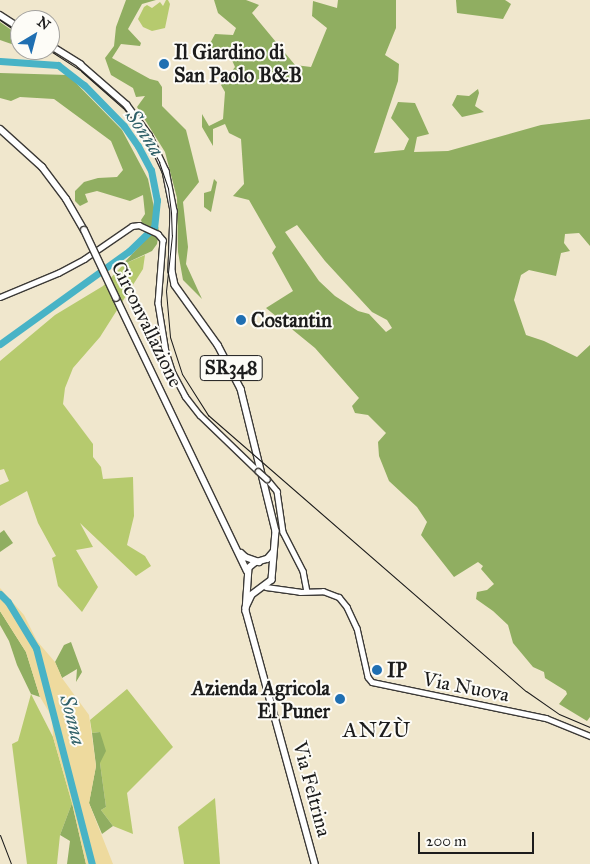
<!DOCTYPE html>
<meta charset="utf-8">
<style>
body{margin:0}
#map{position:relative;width:590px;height:864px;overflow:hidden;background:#f0e7cd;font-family:"IM FELL Great Primer",serif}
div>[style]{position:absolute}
.green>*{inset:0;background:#b6ca6e}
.forest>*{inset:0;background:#90ae61}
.sand>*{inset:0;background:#eeda9e}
.river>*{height:7px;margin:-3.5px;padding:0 3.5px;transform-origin:3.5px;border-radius:3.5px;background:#48b3c6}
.roads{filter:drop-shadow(1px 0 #3c3a37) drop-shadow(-1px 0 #3c3a37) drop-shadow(0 1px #3c3a37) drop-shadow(0 -1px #3c3a37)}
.tertiary>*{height:4.5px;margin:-2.25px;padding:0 2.25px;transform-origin:2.25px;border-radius:2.25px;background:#fff}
.primary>*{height:5.5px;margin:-2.75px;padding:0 2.75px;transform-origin:2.75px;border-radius:2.75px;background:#fff}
.trunk>*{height:6px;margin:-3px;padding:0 3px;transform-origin:3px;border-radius:3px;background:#fff}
.rail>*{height:1px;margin:-0.5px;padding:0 0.5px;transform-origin:0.5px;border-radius:0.5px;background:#1c1c1c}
.bridges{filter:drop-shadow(1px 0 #3c3a37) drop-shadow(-1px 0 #3c3a37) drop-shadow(0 1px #3c3a37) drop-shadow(0 -1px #3c3a37)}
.tertiary-bridge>*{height:4.5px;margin:-2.25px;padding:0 2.25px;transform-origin:2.25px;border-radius:2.25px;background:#fff}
.trunk-bridge>*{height:6px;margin:-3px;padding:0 3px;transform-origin:3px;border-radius:3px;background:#fff}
.dots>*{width:14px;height:14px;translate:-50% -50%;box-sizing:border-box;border:2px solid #fdfcf7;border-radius:50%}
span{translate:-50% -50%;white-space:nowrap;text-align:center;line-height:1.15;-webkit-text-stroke:4px #fdfcf7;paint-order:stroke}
.shield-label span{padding:1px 4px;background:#fdfcf7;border:1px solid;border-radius:4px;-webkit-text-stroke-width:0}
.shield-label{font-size:19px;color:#1c1c1c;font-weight:700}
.poi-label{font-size:20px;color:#1c1c1c;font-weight:700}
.left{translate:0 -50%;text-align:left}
.right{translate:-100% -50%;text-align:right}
.street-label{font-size:20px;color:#1c1c1c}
.water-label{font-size:21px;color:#306068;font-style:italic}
.quarter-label{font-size:22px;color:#1c1c1c;letter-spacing:1px}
.north{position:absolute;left:10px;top:10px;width:50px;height:50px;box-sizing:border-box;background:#fdfcf7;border:1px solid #a3a29f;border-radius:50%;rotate:37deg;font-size:14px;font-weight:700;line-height:20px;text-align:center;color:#1c1c1c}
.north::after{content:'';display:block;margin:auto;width:18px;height:22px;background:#1f6fb2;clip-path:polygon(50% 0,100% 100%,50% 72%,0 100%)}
.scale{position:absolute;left:418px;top:832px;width:116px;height:22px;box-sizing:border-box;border:2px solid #1c1c1c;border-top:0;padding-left:6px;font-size:15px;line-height:18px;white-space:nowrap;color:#1c1c1c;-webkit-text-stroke:4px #fdfcf7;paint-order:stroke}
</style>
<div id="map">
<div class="green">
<i style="clip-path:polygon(166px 0,168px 0,170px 4px,165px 28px,152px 31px,143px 27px,138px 19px,144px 7px,147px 5px,152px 8px,160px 2px,163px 6px)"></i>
<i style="clip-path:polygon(145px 255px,143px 269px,100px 337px,73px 368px,65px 388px,63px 404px,93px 444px,93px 457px,101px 467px,103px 479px,133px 477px,134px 516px,127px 545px,145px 556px,151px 566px,136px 576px,80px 523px,93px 547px,76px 550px,98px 587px,82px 612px,58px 586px,52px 558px,56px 556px,38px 523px,27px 491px,0 506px,0 485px,9px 481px,4px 469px,0 470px,0 361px,55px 315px,103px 286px,124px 264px)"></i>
<i style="clip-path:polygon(127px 689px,173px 747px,127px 793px,133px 834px,113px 826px,101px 810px,106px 807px,100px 763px,100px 732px,92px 733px,90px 720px)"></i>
<i style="clip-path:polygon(31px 694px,53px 737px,72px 803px,60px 835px,57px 864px,27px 864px,12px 744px,18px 741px,20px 734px)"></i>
<i style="clip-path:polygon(215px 798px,220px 864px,184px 864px,178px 827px)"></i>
</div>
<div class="forest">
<i style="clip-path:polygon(126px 0,156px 0,142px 4px,128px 29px,141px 43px,140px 46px,121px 44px,112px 58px,150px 79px,158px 81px,162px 87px,162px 106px,186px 130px,199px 182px,183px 202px,188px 247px,186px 264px,202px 299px,183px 280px,178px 252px,177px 198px,165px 152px,137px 107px,145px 96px,136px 97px,133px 88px,111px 75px,105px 58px,114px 46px,116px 27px)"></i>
<i style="clip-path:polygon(evenodd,214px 0,246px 0,259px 5px,252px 13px,295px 65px,311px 67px,327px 28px,312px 16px,313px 1px,337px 8px,338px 0,396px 0,396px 28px,385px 55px,399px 64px,398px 81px,374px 153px,404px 150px,409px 139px,391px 118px,398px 102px,415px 103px,429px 134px,417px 137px,414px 152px,448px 151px,541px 125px,590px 119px,590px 246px,579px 233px,565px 234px,564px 243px,570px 251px,561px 253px,556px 276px,529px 270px,521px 275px,514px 300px,526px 335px,544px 341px,577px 357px,590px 345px,590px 717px,587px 721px,559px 704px,567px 694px,566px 691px,545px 678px,544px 672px,533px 667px,513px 643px,508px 625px,493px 611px,476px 599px,477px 592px,487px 590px,494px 584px,481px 569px,483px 566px,478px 562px,454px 577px,421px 535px,427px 522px,417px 507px,389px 481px,379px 456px,378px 442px,386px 433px,368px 415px,355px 413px,352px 406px,359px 398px,315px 348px,266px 308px,293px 291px,272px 253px,276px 247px,249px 200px,233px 196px,244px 184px,241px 139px,229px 133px,225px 124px,213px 129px,213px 146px,202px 127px,202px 114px,209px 126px,223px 119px,225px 92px,221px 85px,235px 67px,231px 58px,204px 55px,215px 34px,233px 35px,236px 28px,218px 13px,214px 0,297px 225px,325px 261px,372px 312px,387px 320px,392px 328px,386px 332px,369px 314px,358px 311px,335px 296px,319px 281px,285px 232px,297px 225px)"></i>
<i style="clip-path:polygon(456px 0,505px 0,511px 4px,503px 19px,457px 13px)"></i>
<i style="clip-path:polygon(0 22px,20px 36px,20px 47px,0 40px)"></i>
<i style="clip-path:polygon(0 73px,68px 75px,122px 130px,148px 179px,159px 231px,157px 244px,152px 251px,122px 265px,148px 237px,141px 220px,145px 214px,143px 195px,130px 201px,97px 191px,85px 194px,88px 202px,80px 206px,75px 201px,75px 191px,84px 182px,98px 178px,117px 177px,123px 170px,111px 141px,54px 99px,20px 97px,11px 101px,0 98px)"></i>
<i style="clip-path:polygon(478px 89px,479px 93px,475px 106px,484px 112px,462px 117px,452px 105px,457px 95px,469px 96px)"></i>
<i style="clip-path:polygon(214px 179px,217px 182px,211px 212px,204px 207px,204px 193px,211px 191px)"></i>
<i style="clip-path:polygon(4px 530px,13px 543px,0 552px,0 533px)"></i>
<i style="clip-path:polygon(0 611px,26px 652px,40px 697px,31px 694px,17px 665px,9px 641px,0 625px)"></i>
<i style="clip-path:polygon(71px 642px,82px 672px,76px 682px,77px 669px,62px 678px,55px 662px,64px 645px)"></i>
<i style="clip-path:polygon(100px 732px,106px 751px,100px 763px,106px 807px,101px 810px,113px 826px,102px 834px,89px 803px,96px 766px,92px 733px)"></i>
<i style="clip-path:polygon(72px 803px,86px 864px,67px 864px,70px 841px,60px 835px)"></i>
</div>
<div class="sand">
<i style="clip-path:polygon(0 588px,24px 615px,37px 641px,55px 662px,62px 678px,89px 715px,96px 766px,89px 803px,113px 864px,86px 864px,72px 803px,53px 737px,52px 717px,40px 697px,26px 652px,0 611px)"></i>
</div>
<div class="river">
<i style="left:0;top:61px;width:58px;rotate:3.9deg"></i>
<i style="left:58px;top:65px;width:33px;rotate:38deg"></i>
<i style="left:84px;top:85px;width:57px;rotate:45.7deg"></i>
<i style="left:124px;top:126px;width:24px;rotate:55deg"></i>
<i style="left:138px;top:146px;width:27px;rotate:62deg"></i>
<i style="left:151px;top:170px;width:31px;rotate:79deg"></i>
<i style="left:157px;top:200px;width:27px;rotate:96deg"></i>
<i style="left:154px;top:227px;width:35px;rotate:136deg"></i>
<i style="left:129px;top:251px;width:159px;rotate:144.2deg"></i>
<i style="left:0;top:594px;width:11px;rotate:45deg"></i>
<i style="left:8px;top:602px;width:54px;rotate:58.7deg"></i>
<i style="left:36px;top:648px;width:223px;rotate:75.5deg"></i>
</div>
<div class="roads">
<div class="tertiary">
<i style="left:0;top:297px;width:63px;rotate:-22.5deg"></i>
<i style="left:58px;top:273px;width:30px;rotate:-28deg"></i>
<i style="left:84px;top:259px;width:58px;rotate:-34.5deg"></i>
<i style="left:132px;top:226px;width:7px;rotate:-8deg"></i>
<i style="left:139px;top:225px;width:21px;rotate:25deg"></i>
<i style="left:158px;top:234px;width:8px;rotate:50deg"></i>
<i style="left:163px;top:240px;width:63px;rotate:94.5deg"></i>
<i style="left:158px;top:303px;width:50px;rotate:80.7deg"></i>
<i style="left:166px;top:352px;width:22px;rotate:72deg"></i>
<i style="left:173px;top:373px;width:26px;rotate:62deg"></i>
<i style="left:185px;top:396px;width:24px;rotate:52deg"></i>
<i style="left:200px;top:415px;width:81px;rotate:44deg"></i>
<i style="left:267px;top:479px;width:16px;rotate:50deg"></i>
<i style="left:277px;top:491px;width:41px;rotate:81.7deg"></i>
<i style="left:283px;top:532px;width:44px;rotate:62.9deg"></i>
<i style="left:303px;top:571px;width:20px;rotate:79deg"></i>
<i style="left:266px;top:587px;width:34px;rotate:8deg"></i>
<i style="left:300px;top:592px;width:23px;rotate:-2deg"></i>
<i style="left:323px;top:591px;width:17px;rotate:21deg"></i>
<i style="left:339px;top:597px;width:13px;rotate:51deg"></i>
<i style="left:347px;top:607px;width:23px;rotate:65deg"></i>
<i style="left:357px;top:628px;width:50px;rotate:77.3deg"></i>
<i style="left:368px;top:677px;width:6px;rotate:51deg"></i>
<i style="left:372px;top:682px;width:178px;rotate:11.7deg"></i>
<i style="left:546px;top:718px;width:48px;rotate:22.2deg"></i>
</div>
<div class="primary">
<i style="left:0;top:15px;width:24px;rotate:33deg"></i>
<i style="left:50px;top:45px;width:36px;rotate:32deg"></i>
<i style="left:80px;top:64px;width:62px;rotate:41.1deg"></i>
<i style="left:127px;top:105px;width:37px;rotate:54deg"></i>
<i style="left:149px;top:135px;width:40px;rotate:65deg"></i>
<i style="left:166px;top:171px;width:41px;rotate:78.7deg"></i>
<i style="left:174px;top:211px;width:60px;rotate:91.9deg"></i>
<i style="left:172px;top:271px;width:14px;rotate:78deg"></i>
<i style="left:175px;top:285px;width:74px;rotate:54.4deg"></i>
<i style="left:218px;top:345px;width:50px;rotate:62.4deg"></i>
<i style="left:241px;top:389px;width:146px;rotate:76.2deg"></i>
<i style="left:276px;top:531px;width:49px;rotate:94.7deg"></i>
<i style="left:272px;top:580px;width:25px;rotate:143deg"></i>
<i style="left:252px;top:595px;width:14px;rotate:115deg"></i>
<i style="left:273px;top:553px;width:8px;rotate:130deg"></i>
<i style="left:268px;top:559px;width:14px;rotate:163deg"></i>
<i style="left:255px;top:563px;width:8px;rotate:140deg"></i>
<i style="left:249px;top:568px;width:43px;rotate:94deg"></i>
<i style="left:246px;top:611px;width:262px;rotate:74.7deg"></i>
</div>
<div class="trunk">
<i style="left:0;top:129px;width:57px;rotate:42.1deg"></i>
<i style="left:42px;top:167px;width:40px;rotate:53deg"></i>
<i style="left:66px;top:199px;width:36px;rotate:60deg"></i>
<i style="left:116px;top:298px;width:303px;rotate:64.4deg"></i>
<i style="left:241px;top:553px;width:6px;rotate:45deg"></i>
<i style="left:245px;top:557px;width:15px;rotate:20deg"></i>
</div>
</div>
<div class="rail">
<i style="left:0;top:20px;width:24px;rotate:35deg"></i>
<i style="left:49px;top:50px;width:38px;rotate:33deg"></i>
<i style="left:81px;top:71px;width:56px;rotate:41.4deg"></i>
<i style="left:123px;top:108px;width:28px;rotate:49deg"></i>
<i style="left:141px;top:129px;width:38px;rotate:61deg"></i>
<i style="left:159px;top:162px;width:28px;rotate:71deg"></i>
<i style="left:168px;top:188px;width:24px;rotate:83deg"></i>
<i style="left:171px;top:212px;width:23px;rotate:88deg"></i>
<i style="left:172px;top:235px;width:56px;rotate:96.1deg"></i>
<i style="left:166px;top:291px;width:46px;rotate:85deg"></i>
<i style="left:170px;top:337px;width:39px;rotate:72deg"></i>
<i style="left:182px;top:374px;width:49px;rotate:57.6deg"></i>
<i style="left:208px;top:415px;width:421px;rotate:41deg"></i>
<i style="left:526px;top:691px;width:40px;rotate:34.9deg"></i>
<i style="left:559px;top:714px;width:34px;rotate:23deg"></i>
<i style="left:0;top:835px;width:31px;rotate:69deg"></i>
</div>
<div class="bridges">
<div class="tertiary-bridge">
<i style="left:258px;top:471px;width:12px;rotate:42deg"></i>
</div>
<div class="trunk-bridge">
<i style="left:84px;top:230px;width:75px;rotate:64.8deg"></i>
</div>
</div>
<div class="dots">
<i style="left:164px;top:64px;background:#1f6fb2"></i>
<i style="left:241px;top:320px;background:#1f6fb2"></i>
<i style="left:377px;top:670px;background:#1f6fb2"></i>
<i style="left:340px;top:699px;background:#1f6fb2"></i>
</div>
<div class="shield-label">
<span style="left:231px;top:368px">SR348</span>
</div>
<div class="poi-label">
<span class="left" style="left:174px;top:64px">Il Giardino di<br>San Paolo B&amp;B</span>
<span class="left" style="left:251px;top:320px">Costantin</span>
<span class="left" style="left:387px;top:670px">IP</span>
<span class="right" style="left:330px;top:700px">Azienda Agricola<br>El Puner</span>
</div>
<div class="street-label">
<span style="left:147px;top:324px;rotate:64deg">Circonvallazione</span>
<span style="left:466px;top:687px;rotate:11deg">Via Nuova</span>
<span style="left:312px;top:789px;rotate:75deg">Via Feltrina</span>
</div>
<div class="water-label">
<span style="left:145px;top:133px;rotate:56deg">Sonna</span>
<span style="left:73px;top:720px;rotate:75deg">Sonna</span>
</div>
<div class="quarter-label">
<span style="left:377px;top:730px">ANZÙ</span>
</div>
<div class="north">N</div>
<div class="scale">200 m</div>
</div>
